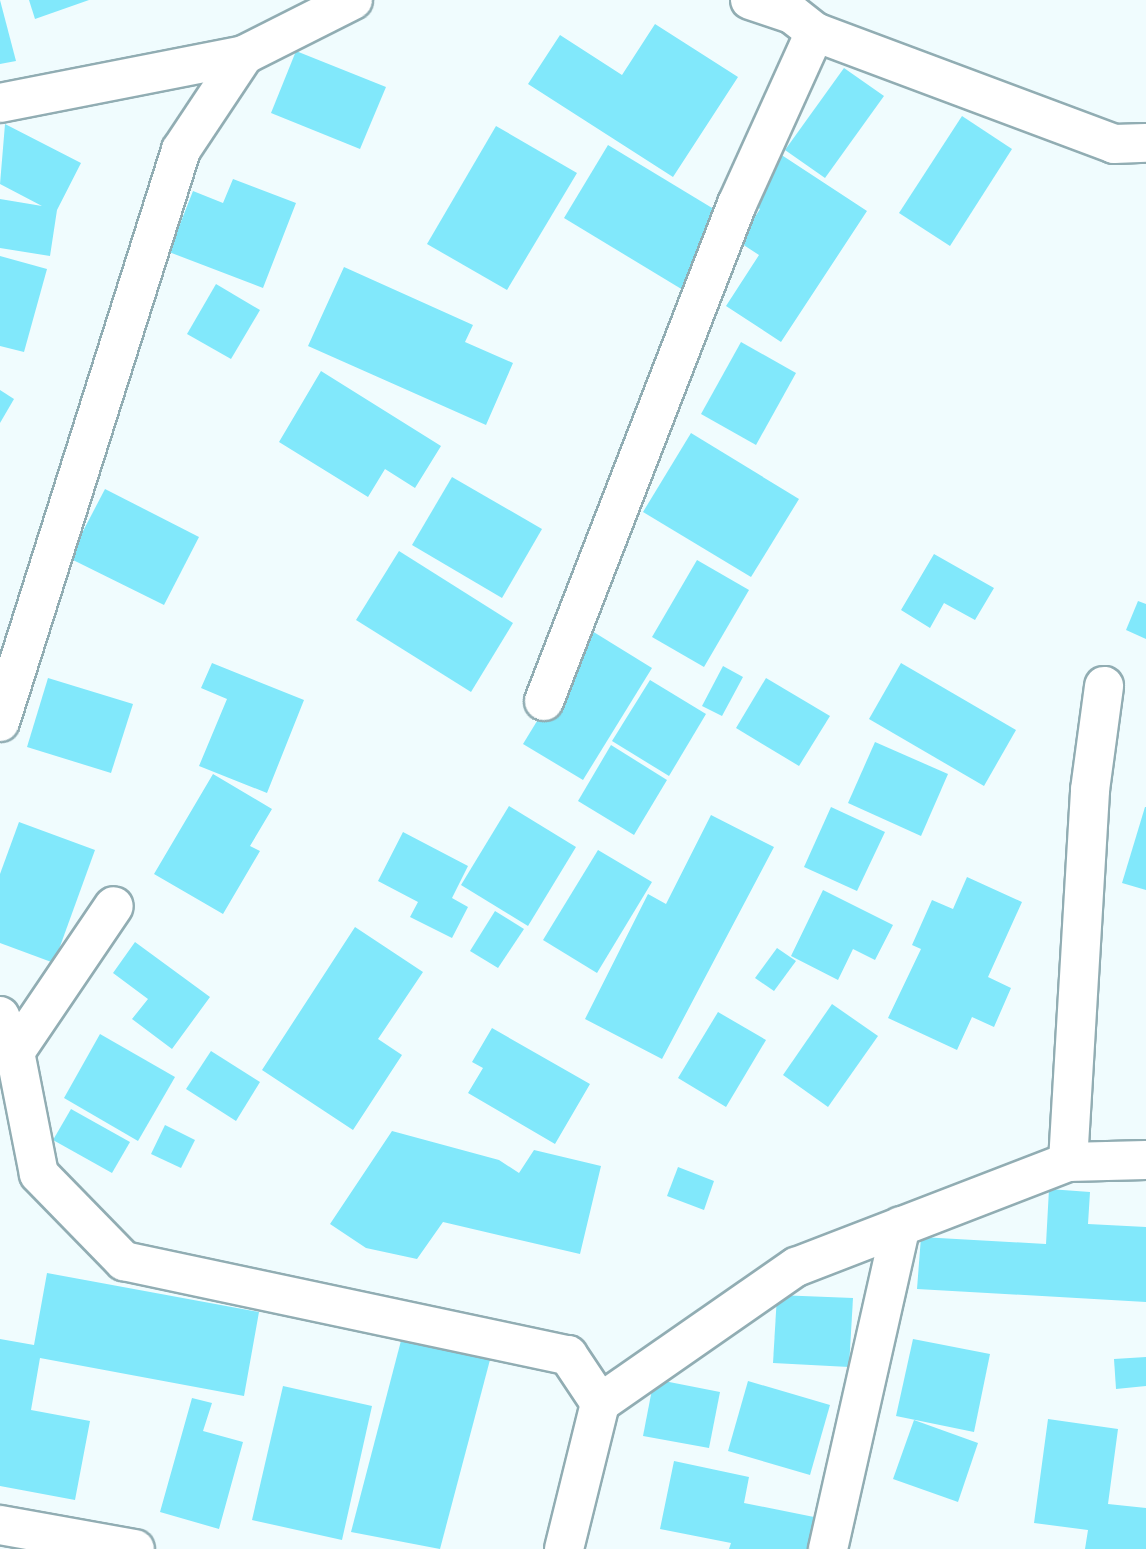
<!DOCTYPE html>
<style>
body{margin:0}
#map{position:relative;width:1146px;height:1549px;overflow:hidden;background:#f0fcfe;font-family:"Source Serif 4",serif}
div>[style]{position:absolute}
.building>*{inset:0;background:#81e8fb}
.roads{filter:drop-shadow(2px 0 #91adb3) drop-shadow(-2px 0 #91adb3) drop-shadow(0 2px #91adb3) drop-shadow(0 -2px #91adb3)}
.street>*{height:38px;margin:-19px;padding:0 19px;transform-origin:19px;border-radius:19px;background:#fff}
span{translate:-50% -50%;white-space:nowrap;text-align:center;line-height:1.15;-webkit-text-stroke:5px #fff;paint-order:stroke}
</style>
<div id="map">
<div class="building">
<i style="clip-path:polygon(0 0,16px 61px,0 64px)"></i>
<i style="clip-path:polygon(29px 0,89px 0,35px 19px)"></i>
<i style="clip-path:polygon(655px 24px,738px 77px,673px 177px,528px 84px,560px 35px,622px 75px)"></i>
<i style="clip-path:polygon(296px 51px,386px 87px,360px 149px,271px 113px)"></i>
<i style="clip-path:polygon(844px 68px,884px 96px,825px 178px,785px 150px)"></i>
<i style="clip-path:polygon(962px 116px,1012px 149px,950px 246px,899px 213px)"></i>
<i style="clip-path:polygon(5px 124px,81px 163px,57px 210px,50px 256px,0 248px,0 199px,42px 206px,0 184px)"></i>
<i style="clip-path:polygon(496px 126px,577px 173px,507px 290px,427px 244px)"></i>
<i style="clip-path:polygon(608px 145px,727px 217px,683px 290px,564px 218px)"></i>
<i style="clip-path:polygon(777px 152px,867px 211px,781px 342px,726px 306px,759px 255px,739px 242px,760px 209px,746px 200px)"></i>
<i style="clip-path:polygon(233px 179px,296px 203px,263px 288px,169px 252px,193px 191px,223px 203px)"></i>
<i style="clip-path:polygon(0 256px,47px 269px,24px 352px,0 346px)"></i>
<i style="clip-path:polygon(344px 267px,473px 325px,465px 342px,513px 363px,486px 425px,308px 346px)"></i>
<i style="clip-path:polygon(216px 284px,260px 310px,231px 359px,187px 334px)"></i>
<i style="clip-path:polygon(741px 342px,796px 373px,756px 445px,701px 414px)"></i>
<i style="clip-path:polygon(321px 371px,441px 446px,415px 488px,385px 469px,368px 497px,279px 442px)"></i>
<i style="clip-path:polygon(0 390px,14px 399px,0 423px)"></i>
<i style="clip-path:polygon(691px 433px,799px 499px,751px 577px,643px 512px)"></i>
<i style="clip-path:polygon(452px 477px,542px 529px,502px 598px,412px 545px)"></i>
<i style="clip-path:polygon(105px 489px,199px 537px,164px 605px,69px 558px)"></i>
<i style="clip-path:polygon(399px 551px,513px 623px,471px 692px,356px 620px)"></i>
<i style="clip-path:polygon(934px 554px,994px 588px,975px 620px,944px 603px,930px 628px,901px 610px)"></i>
<i style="clip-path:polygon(697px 560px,749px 590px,704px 667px,652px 637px)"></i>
<i style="clip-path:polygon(1138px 601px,1146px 604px,1146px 639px,1126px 630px)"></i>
<i style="clip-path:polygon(592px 631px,652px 668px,583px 780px,523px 744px)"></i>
<i style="clip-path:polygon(212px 663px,304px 700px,267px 793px,199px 766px,227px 699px,201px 688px)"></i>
<i style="clip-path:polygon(901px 663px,1016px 730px,984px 786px,869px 719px)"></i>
<i style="clip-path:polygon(723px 666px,743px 677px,722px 716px,702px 706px)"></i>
<i style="clip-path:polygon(48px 678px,133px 704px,111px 773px,27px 747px)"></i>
<i style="clip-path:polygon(766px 678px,830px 716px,799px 766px,736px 728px)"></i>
<i style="clip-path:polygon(650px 680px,706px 714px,669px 776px,612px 741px)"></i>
<i style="clip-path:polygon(875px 742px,948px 774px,921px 836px,848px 803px)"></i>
<i style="clip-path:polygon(611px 745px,667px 780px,634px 835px,578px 801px)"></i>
<i style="clip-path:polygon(213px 774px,272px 809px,250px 846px,260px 851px,223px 914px,154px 874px)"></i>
<i style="clip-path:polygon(509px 806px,576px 847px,528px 926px,461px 885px)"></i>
<i style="clip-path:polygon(831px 807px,885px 832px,857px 891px,804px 867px)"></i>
<i style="clip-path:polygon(1145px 807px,1146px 807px,1146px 890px,1122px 883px)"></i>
<i style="clip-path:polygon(711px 815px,774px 847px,662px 1059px,585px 1019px,648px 894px,666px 904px)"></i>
<i style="clip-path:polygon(19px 822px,95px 850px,54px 963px,0 943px,0 874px)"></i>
<i style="clip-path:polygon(403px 832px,468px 866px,452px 898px,468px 907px,452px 938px,410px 917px,418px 902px,378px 881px)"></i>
<i style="clip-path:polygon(598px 850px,652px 882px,597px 973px,543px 940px)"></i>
<i style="clip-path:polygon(967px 877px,1022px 902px,988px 977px,1011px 988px,994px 1027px,972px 1017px,957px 1050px,888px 1018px,921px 949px,912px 945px,932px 900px,953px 909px)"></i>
<i style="clip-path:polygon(823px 890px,893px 925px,875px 960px,853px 949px,838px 980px,791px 956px)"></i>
<i style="clip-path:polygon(495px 911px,524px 929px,498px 968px,470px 951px)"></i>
<i style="clip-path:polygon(355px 927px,423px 972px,378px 1039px,402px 1055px,353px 1130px,262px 1070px)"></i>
<i style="clip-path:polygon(135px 942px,210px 997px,172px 1049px,132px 1019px,148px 999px,113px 973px)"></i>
<i style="clip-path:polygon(777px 948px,796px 961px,774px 991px,755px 978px)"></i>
<i style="clip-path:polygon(832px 1004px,878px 1036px,828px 1107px,783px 1075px)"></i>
<i style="clip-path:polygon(718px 1012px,766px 1040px,726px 1107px,678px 1078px)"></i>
<i style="clip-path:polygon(492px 1028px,590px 1084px,555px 1144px,468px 1093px,483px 1068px,472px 1062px)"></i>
<i style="clip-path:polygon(100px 1034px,175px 1077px,138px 1141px,64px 1098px)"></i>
<i style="clip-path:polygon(211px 1051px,260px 1082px,236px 1121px,186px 1089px)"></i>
<i style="clip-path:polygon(71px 1109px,130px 1142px,112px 1173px,53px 1140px)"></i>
<i style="clip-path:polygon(165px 1125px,195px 1140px,181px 1168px,151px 1154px)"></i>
<i style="clip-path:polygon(392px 1131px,499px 1160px,519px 1173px,534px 1150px,601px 1166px,580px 1254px,443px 1222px,417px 1259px,366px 1248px,330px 1224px)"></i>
<i style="clip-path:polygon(678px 1167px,714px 1181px,704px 1210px,667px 1196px)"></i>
<i style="clip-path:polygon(1049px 1189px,1090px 1192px,1088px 1224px,1146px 1227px,1146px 1302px,917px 1289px,921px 1237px,1046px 1244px)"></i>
<i style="clip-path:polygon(47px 1273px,259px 1312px,244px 1396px,40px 1358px,31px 1410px,90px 1421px,75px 1500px,0 1486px,0 1339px,34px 1345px)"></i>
<i style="clip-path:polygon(777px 1295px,853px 1298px,849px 1367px,773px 1363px)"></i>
<i style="clip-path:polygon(403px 1333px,491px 1356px,440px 1549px,351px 1532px)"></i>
<i style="clip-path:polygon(913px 1339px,990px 1354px,974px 1432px,896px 1416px)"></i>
<i style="clip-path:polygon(1146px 1357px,1146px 1386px,1116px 1389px,1114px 1359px)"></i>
<i style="clip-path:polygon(654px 1379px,720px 1392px,709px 1448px,643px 1436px)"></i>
<i style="clip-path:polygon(748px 1381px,830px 1405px,810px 1475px,728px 1451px)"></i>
<i style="clip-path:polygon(283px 1386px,372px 1406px,342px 1540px,252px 1520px)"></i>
<i style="clip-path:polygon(192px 1398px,212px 1403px,203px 1431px,243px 1442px,219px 1529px,160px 1512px)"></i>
<i style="clip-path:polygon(1048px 1419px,1118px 1429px,1108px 1504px,1146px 1508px,1146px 1549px,1085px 1549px,1088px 1530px,1034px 1523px)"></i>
<i style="clip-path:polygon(914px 1420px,978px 1443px,958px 1502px,893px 1479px)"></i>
<i style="clip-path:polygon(674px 1461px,749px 1477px,744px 1503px,814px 1517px,808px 1549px,729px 1549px,731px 1543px,660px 1529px)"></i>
</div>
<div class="roads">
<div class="street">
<i style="left:750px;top:0;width:44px;rotate:18.4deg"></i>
<i style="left:792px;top:14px;width:29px;rotate:38deg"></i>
<i style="left:815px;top:32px;width:319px;rotate:20.5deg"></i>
<i style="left:1114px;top:144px;width:32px;rotate:-2deg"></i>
<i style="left:0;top:103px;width:249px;rotate:-11.1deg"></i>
<i style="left:244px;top:55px;width:122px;rotate:-26.8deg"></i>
<i style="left:544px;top:701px;width:533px;rotate:-68.78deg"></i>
<i style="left:737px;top:204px;width:189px;rotate:-65.6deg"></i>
<i style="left:0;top:722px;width:600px;rotate:-72.44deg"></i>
<i style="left:181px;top:150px;width:114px;rotate:-56.4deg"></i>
<i style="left:0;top:1016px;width:39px;rotate:67deg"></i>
<i style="left:15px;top:1052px;width:124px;rotate:78.9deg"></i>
<i style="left:39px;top:1174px;width:122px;rotate:45.7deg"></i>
<i style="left:124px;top:1261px;width:454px;rotate:12deg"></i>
<i style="left:568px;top:1355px;width:58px;rotate:56.3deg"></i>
<i style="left:15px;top:1052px;width:176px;rotate:-55.9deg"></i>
<i style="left:1068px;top:1162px;width:373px;rotate:-86.6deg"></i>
<i style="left:1090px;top:790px;width:105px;rotate:-82.3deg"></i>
<i style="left:0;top:1525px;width:137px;rotate:10.1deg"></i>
<i style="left:564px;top:1549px;width:150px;rotate:-76.1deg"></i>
<i style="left:600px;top:1403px;width:239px;rotate:-34.8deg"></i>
<i style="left:796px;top:1267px;width:292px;rotate:-21.1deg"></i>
<i style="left:1068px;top:1162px;width:78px;rotate:-1.5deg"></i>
<i style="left:828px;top:1549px;width:331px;rotate:-77.3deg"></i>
</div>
</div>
</div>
